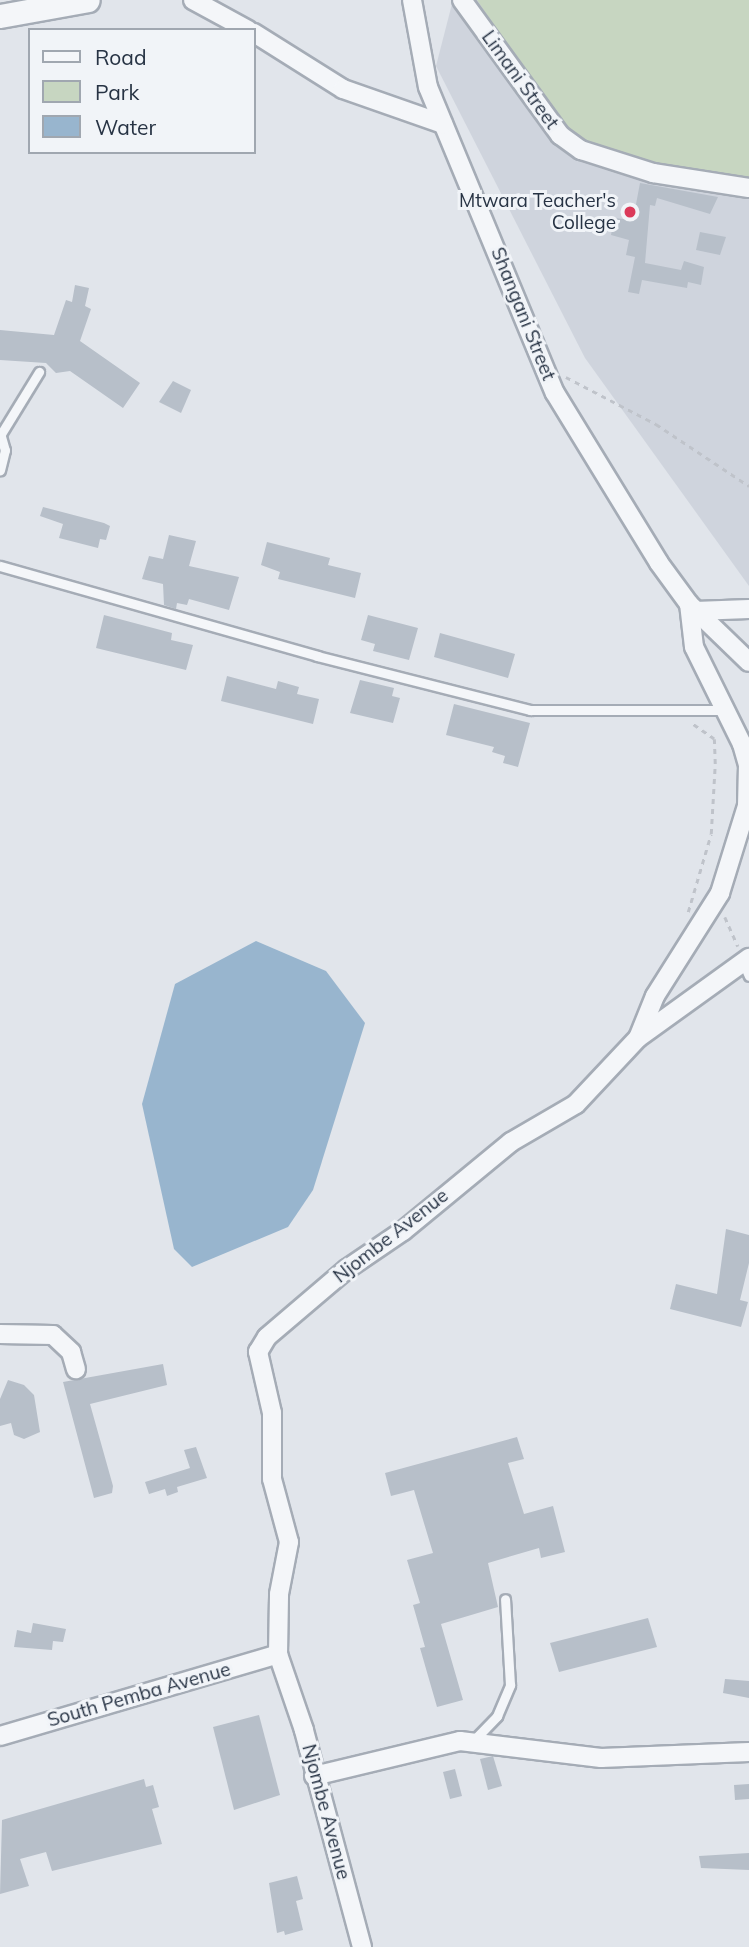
<!DOCTYPE html>
<style>
body{margin:0}
#map{position:relative;width:749px;height:1947px;overflow:hidden;background:#e1e5eb;font-family:Mulish,sans-serif}
div>[style]{position:absolute}
.built>*{inset:0;background:#cfd4dd}
.green>*{inset:0;background:#c7d6c1}
.water>*{inset:0;background:#98b5ce}
.building>*{inset:0;background:#b7bfc9}
.path>*{height:2.5px;margin-top:-1.25px;transform-origin:0;background:repeating-linear-gradient(90deg,#bfc3ca 0 5px,transparent 0 10px)}
.roads{filter:drop-shadow(2px 0 #a5acb6) drop-shadow(-2px 0 #a5acb6) drop-shadow(0 2px #a5acb6) drop-shadow(0 -2px #a5acb6)}
.service>*{height:9px;margin:-4.5px;padding:0 4.5px;transform-origin:4.5px;border-radius:4.5px;background:#f4f6f9}
.minor>*{height:18px;margin:-9px;padding:0 9px;transform-origin:9px;border-radius:9px;background:#f4f6f9}
.tertiary>*{height:23px;margin:-11.5px;padding:0 11.5px;transform-origin:11.5px;border-radius:11.5px;background:#f4f6f9}
.dots>*{width:19px;height:19px;translate:-50% -50%;box-sizing:border-box;border:4px solid #f1f4f8;border-radius:50%}
span{translate:-50% -50%;white-space:nowrap;text-align:center;line-height:1.15;-webkit-text-stroke:6px #f1f4f8;paint-order:stroke}
.street-label{font-size:19px;color:#273344}
.poi-label{font-size:19px;color:#273344}
.right{translate:-100% -50%;text-align:right}
.legend{position:absolute;left:28px;top:28px;width:228px;height:126px;box-sizing:border-box;background:#f1f4f8;border:2px solid #a0a7b0;margin:0;padding:9px 12px;list-style:none;font-size:21px;color:#273344}
.legend li{display:flex;align-items:center;gap:14px;height:35px}
.legend b{width:35px;border:2px solid #a0a7b0}
</style>
<div id="map">
<div class="built">
<i style="clip-path:polygon(453px 0,749px 0,749px 586px,585px 358px,436px 66px)"></i>
</div>
<div class="green">
<i style="clip-path:polygon(477px 0,749px 0,749px 178px,593px 152px,562px 128px)"></i>
</div>
<div class="water">
<i style="clip-path:polygon(256px 941px,326px 971px,365px 1023px,313px 1190px,288px 1227px,192px 1267px,174px 1249px,142px 1104px,175px 984px)"></i>
</div>
<div class="building">
<i style="clip-path:polygon(640px 183px,718px 197px,710px 214px,657px 198px,655px 206px,650px 205px,645px 263px,681px 270px,684px 261px,704px 267px,701px 285px,688px 282px,687px 288px,642px 280px,639px 294px,628px 292px,635px 257px,626px 255px,629px 240px,611px 235px,614px 218px,633px 220px)"></i>
<i style="clip-path:polygon(700px 232px,726px 237px,720px 255px,696px 250px)"></i>
<i style="clip-path:polygon(75px 285px,89px 288px,85px 306px,91px 309px,80px 341px,140px 383px,123px 408px,70px 371px,56px 373px,46px 363px,0 360px,0 330px,54px 335px,66px 300px,72px 302px)"></i>
<i style="clip-path:polygon(173px 381px,191px 390px,181px 413px,159px 402px)"></i>
<i style="clip-path:polygon(43px 507px,104px 523px,110px 526px,106px 540px,100px 539px,98px 548px,59px 538px,63px 524px,40px 516px)"></i>
<i style="clip-path:polygon(169px 535px,196px 541px,189px 566px,239px 577px,229px 610px,189px 599px,187px 605px,177px 603px,176px 609px,164px 605px,163px 584px,142px 579px,149px 556px,163px 559px)"></i>
<i style="clip-path:polygon(267px 542px,330px 558px,328px 565px,361px 573px,355px 598px,278px 579px,280px 572px,261px 565px)"></i>
<i style="clip-path:polygon(104px 615px,172px 633px,171px 640px,193px 645px,186px 670px,96px 648px)"></i>
<i style="clip-path:polygon(368px 615px,418px 628px,409px 660px,373px 651px,375px 644px,361px 640px)"></i>
<i style="clip-path:polygon(440px 633px,515px 654px,508px 678px,434px 657px)"></i>
<i style="clip-path:polygon(227px 676px,276px 689px,278px 681px,299px 687px,297px 694px,319px 699px,313px 724px,221px 701px)"></i>
<i style="clip-path:polygon(360px 680px,394px 688px,392px 696px,400px 698px,393px 723px,350px 713px)"></i>
<i style="clip-path:polygon(454px 704px,530px 723px,518px 767px,503px 763px,505px 756px,492px 752px,494px 747px,446px 735px)"></i>
<i style="clip-path:polygon(726px 1229px,749px 1235px,749px 1263px,740px 1300px,748px 1302px,741px 1327px,670px 1309px,676px 1284px,717px 1294px)"></i>
<i style="clip-path:polygon(163px 1364px,167px 1385px,90px 1404px,113px 1486px,112px 1493px,94px 1498px,63px 1382px)"></i>
<i style="clip-path:polygon(8px 1380px,24px 1385px,34px 1395px,40px 1432px,24px 1439px,14px 1435px,11px 1423px,0 1426px,0 1399px)"></i>
<i style="clip-path:polygon(517px 1437px,524px 1459px,508px 1463px,524px 1514px,553px 1506px,565px 1552px,541px 1558px,539px 1548px,488px 1563px,498px 1607px,441px 1624px,463px 1700px,437px 1707px,420px 1648px,425px 1647px,413px 1605px,420px 1603px,407px 1560px,433px 1553px,414px 1490px,391px 1496px,385px 1473px)"></i>
<i style="clip-path:polygon(196px 1447px,207px 1478px,177px 1487px,178px 1492px,167px 1496px,165px 1489px,149px 1494px,145px 1482px,190px 1468px,184px 1450px)"></i>
<i style="clip-path:polygon(648px 1618px,657px 1647px,559px 1672px,550px 1643px)"></i>
<i style="clip-path:polygon(33px 1623px,66px 1629px,63px 1642px,53px 1641px,52px 1650px,14px 1647px,17px 1630px,31px 1633px)"></i>
<i style="clip-path:polygon(725px 1679px,749px 1681px,749px 1698px,723px 1693px)"></i>
<i style="clip-path:polygon(259px 1715px,280px 1795px,234px 1810px,213px 1727px)"></i>
<i style="clip-path:polygon(493px 1756px,502px 1786px,488px 1790px,480px 1759px)"></i>
<i style="clip-path:polygon(455px 1769px,462px 1796px,450px 1799px,443px 1772px)"></i>
<i style="clip-path:polygon(144px 1779px,146px 1787px,153px 1785px,159px 1807px,152px 1809px,162px 1844px,52px 1871px,46px 1852px,20px 1859px,29px 1886px,0 1894px,2px 1820px)"></i>
<i style="clip-path:polygon(749px 1784px,749px 1799px,735px 1800px,734px 1785px)"></i>
<i style="clip-path:polygon(749px 1853px,749px 1870px,701px 1868px,699px 1856px)"></i>
<i style="clip-path:polygon(297px 1876px,303px 1899px,296px 1901px,303px 1930px,285px 1935px,284px 1931px,277px 1933px,269px 1883px)"></i>
</div>
<div class="path">
<i style="left:566px;top:377px;width:102px;rotate:27.6deg"></i>
<i style="left:656px;top:424px;width:112px;rotate:33.7deg"></i>
<i style="left:688px;top:912px;width:81px;rotate:-73.6deg"></i>
<i style="left:711px;top:834px;width:70px;rotate:-86.7deg"></i>
<i style="left:715px;top:764px;width:25px;rotate:-92deg"></i>
<i style="left:714px;top:739px;width:29px;rotate:-145deg"></i>
<i style="left:725px;top:917px;width:32px;rotate:66deg"></i>
</div>
<div class="roads">
<div class="service">
<i style="left:0;top:433px;width:18px;rotate:74deg"></i>
<i style="left:5px;top:450px;width:21px;rotate:104deg"></i>
<i style="left:1px;top:434px;width:73px;rotate:-58.5deg"></i>
<i style="left:0;top:566px;width:330px;rotate:15.8deg"></i>
<i style="left:317px;top:656px;width:220px;rotate:14.2deg"></i>
<i style="left:530px;top:710px;width:195px"></i>
<i style="left:743px;top:962px;width:15px;rotate:67deg"></i>
<i style="left:473px;top:1741px;width:35px;rotate:-46deg"></i>
<i style="left:497px;top:1716px;width:34px;rotate:-67deg"></i>
<i style="left:510px;top:1685px;width:86px;rotate:-93.3deg"></i>
</div>
<div class="minor">
<i style="left:193px;top:0;width:63px;rotate:28.6deg"></i>
<i style="left:412px;top:0;width:88px;rotate:79.6deg"></i>
<i style="left:428px;top:87px;width:331px;rotate:67.5deg"></i>
<i style="left:555px;top:393px;width:199px;rotate:58.5deg"></i>
<i style="left:659px;top:563px;width:51px;rotate:53.8deg"></i>
<i style="left:689px;top:604px;width:83px;rotate:44deg"></i>
<i style="left:462px;top:0;width:167px;rotate:54deg"></i>
<i style="left:560px;top:135px;width:26px;rotate:36deg"></i>
<i style="left:581px;top:150px;width:76px;rotate:17.7deg"></i>
<i style="left:653px;top:173px;width:97px;rotate:8.9deg"></i>
<i style="left:254px;top:33px;width:105px;rotate:32.2deg"></i>
<i style="left:343px;top:89px;width:106px;rotate:19.3deg"></i>
<i style="left:695px;top:611px;width:54px;rotate:-2.1deg"></i>
<i style="left:638px;top:1038px;width:137px;rotate:-35.8deg"></i>
<i style="left:0;top:1334px;width:53px;rotate:1.1deg"></i>
<i style="left:53px;top:1335px;width:25px;rotate:43deg"></i>
<i style="left:71px;top:1352px;width:18px;rotate:74deg"></i>
<i style="left:0;top:1736px;width:290px;rotate:-16.4deg"></i>
<i style="left:314px;top:1776px;width:150px;rotate:-13.5deg"></i>
<i style="left:460px;top:1741px;width:142px;rotate:6.9deg"></i>
<i style="left:601px;top:1758px;width:148px;rotate:-2.3deg"></i>
<i style="left:362px;top:1947px;width:225px;rotate:-105deg"></i>
<i style="left:304px;top:1730px;width:80px;rotate:-108.9deg"></i>
<i style="left:278px;top:1654px;width:60px;rotate:-89deg"></i>
<i style="left:279px;top:1594px;width:53px;rotate:-79.1deg"></i>
<i style="left:289px;top:1542px;width:65px;rotate:-105.1deg"></i>
<i style="left:272px;top:1479px;width:66px;rotate:-90deg"></i>
<i style="left:272px;top:1413px;width:63px;rotate:-102.9deg"></i>
<i style="left:258px;top:1352px;width:17px;rotate:-59deg"></i>
<i style="left:267px;top:1337px;width:105px;rotate:-40.4deg"></i>
<i style="left:347px;top:1269px;width:68px;rotate:-34.2deg"></i>
<i style="left:403px;top:1231px;width:140px;rotate:-39.5deg"></i>
<i style="left:511px;top:1142px;width:75px;rotate:-30.3deg"></i>
<i style="left:576px;top:1104px;width:91px;rotate:-46.8deg"></i>
<i style="left:638px;top:1038px;width:45px;rotate:-68deg"></i>
<i style="left:655px;top:996px;width:122px;rotate:-57.7deg"></i>
<i style="left:720px;top:893px;width:91px;rotate:-72.8deg"></i>
<i style="left:747px;top:806px;width:41px;rotate:-88.6deg"></i>
<i style="left:748px;top:765px;width:22px;rotate:-106deg"></i>
<i style="left:742px;top:744px;width:108px;rotate:-116.3deg"></i>
<i style="left:694px;top:647px;width:43px;rotate:-96.6deg"></i>
</div>
<div class="tertiary">
<i style="left:0;top:16px;width:89px;rotate:-10.3deg"></i>
</div>
</div>
<div class="dots">
<i style="left:630px;top:212px;background:#db3a5a"></i>
</div>
<div class="street-label">
<span style="left:520px;top:80px;rotate:54deg">Limani Street</span>
<span style="left:523px;top:314px;rotate:68deg">Shangani Street</span>
<span style="left:391px;top:1236px;rotate:-38deg">Njombe Avenue</span>
<span style="left:139px;top:1695px;rotate:-16deg">South Pemba Avenue</span>
<span style="left:326px;top:1812px;rotate:75deg">Njombe Avenue</span>
</div>
<div class="poi-label">
<span class="right" style="left:616px;top:212px">Mtwara Teacher's<br>College</span>
</div>
<ul class="legend">
<li><b style="height:9px;background:#f4f6f9"></b>Road</li>
<li><b style="height:19px;background:#c7d6c1"></b>Park</li>
<li><b style="height:19px;background:#98b5ce"></b>Water</li>
</ul>
</div>
